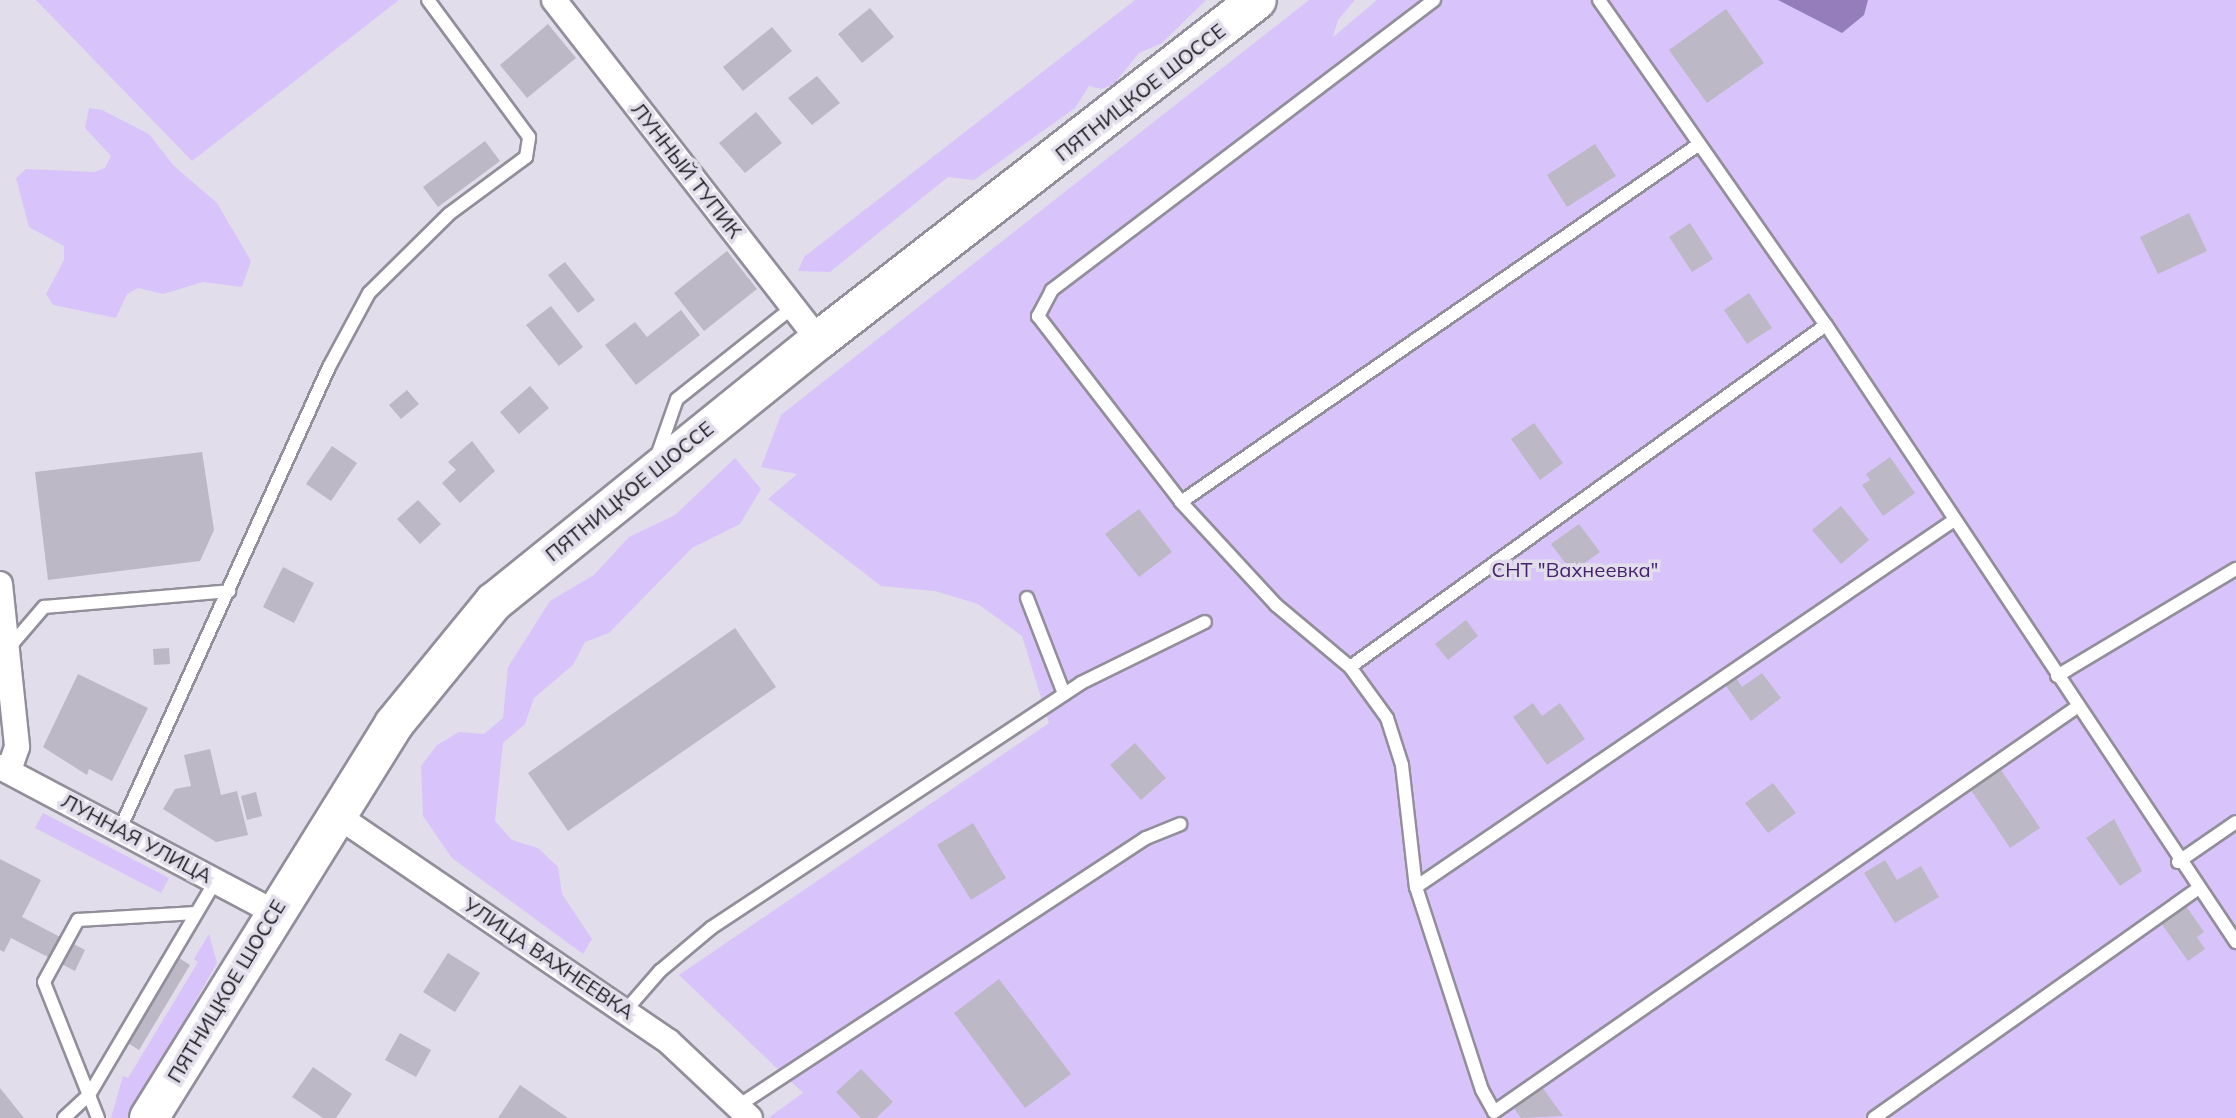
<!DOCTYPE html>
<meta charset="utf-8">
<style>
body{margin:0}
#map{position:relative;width:2236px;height:1118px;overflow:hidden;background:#e1ddea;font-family:Mulish,sans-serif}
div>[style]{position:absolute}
.green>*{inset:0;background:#d8c4fb}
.water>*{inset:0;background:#947dba}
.building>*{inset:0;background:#bcb8c5}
.roads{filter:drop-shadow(2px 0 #928e9a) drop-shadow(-2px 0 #928e9a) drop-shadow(0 2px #928e9a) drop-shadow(0 -2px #928e9a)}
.service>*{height:12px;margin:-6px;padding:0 6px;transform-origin:6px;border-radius:6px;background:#fff}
.minor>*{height:24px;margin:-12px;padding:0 12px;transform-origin:12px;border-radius:12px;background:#fff}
.primary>*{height:38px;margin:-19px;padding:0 19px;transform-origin:19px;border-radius:19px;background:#fff}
span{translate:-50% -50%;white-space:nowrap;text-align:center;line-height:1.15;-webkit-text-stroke:7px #e1ddea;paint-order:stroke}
.street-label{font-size:20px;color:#19181c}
.park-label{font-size:20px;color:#45236d}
</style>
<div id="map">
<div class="green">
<i style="clip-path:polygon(36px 0,399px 0,192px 161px)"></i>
<i style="clip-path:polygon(1135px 0,1206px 0,1162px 43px,1139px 53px,1114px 84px,1102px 89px,1089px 86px,1075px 108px,974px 180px,948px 177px,830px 272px,798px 271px,804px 257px)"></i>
<i style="clip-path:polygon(1309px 0,1355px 0,1338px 20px,1333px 37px,1377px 0,2236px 0,2236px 1118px,768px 1118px,803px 1093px,679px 975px,1049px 723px,1022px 636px,978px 604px,935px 591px,881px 586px,768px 499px,797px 474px,761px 467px,781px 415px)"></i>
<i style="clip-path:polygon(89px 108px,102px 110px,149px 134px,174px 166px,217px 203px,251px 261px,242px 287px,203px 282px,163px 294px,138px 288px,127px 294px,116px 318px,53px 305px,46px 294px,64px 260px,64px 246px,29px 227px,16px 178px,26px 169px,94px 172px,105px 168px,111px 156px,85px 128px)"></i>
<i style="clip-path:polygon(735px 458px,761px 489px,740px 524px,692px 548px,609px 633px,585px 642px,573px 665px,534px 698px,525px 724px,503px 743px,495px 821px,512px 840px,538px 848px,558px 867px,562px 894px,592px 939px,583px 954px,452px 858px,423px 816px,421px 766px,437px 745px,459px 732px,484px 734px,503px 718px,508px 667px,550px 601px,594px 575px,629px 537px,675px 515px)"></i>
<i style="clip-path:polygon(43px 813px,169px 878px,161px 893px,35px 828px)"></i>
<i style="clip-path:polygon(209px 934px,217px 963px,129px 1118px,111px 1118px,123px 1076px,128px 1078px,198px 962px,194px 959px)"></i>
</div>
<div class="water">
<i style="clip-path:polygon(1778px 0,1868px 0,1864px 15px,1842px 33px)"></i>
</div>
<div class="building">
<i style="clip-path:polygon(870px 8px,894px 37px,862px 63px,838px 34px)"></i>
<i style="clip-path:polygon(1726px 9px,1764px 63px,1707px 103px,1669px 50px)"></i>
<i style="clip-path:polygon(548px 24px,576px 58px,527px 98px,500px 65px)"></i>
<i style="clip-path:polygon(772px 27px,792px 51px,743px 91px,723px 67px)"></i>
<i style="clip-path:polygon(817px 76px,840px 103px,812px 125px,788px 98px)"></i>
<i style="clip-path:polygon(756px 112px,782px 143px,745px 173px,719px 143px)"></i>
<i style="clip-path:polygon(485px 141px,500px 161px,438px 207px,423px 187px)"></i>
<i style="clip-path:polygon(1595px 144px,1616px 176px,1567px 207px,1547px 175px)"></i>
<i style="clip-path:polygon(2189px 213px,2207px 251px,2158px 274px,2140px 237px)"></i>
<i style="clip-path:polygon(1690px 223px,1713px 259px,1692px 272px,1669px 237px)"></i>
<i style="clip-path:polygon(727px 251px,757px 289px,704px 331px,674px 293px)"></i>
<i style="clip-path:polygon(565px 262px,595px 300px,578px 313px,548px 275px)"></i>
<i style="clip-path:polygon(1749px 293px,1772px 328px,1747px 344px,1724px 310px)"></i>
<i style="clip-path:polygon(551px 306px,583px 347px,559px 366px,526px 325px)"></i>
<i style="clip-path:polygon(681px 310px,700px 335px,636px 385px,605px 345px,635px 322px,647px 337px)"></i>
<i style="clip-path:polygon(530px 386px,549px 408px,519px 434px,500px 412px)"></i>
<i style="clip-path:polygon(407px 390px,419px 404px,401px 419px,389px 405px)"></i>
<i style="clip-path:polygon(1534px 423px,1563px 463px,1540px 480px,1511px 439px)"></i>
<i style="clip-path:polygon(472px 441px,495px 471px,460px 503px,442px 483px,456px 470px,448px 462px)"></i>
<i style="clip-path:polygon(332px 446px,357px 463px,331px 501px,306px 484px)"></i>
<i style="clip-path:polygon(202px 452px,214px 530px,200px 561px,48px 580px,35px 472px)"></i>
<i style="clip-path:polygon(1890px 457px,1915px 493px,1883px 516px,1862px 485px,1870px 480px,1866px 474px)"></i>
<i style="clip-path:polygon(418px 500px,441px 524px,420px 544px,397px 519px)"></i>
<i style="clip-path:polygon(1841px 506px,1869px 540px,1841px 564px,1812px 530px)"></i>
<i style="clip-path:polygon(1139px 509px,1172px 552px,1139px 577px,1105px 534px)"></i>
<i style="clip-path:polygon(1579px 524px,1600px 552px,1572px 572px,1551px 544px)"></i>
<i style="clip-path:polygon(283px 567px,314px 583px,294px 623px,263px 607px)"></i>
<i style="clip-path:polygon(1466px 620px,1478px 636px,1448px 660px,1435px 644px)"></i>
<i style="clip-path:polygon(735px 628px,776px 687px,568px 831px,528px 773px)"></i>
<i style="clip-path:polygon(169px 648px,170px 664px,154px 665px,153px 649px)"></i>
<i style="clip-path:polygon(1762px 673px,1781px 698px,1751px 721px,1726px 686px,1736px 678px,1742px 687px)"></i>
<i style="clip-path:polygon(78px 674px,148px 708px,112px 781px,89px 769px,87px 775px,43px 747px)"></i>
<i style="clip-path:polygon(1533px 703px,1542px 716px,1560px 703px,1585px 739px,1547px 765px,1513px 717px)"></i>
<i style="clip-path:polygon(1135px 743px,1166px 778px,1141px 800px,1110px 765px)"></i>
<i style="clip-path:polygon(210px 749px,221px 795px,237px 791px,248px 835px,216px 842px,163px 809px,175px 789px,191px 786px,184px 755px)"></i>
<i style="clip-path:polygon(2001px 770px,2040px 828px,2010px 848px,1971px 790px)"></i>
<i style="clip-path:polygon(1773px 783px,1796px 813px,1768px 833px,1745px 803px)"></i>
<i style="clip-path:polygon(256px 792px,262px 816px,247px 820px,241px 796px)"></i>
<i style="clip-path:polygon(2114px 819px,2142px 871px,2120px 886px,2086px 838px)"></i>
<i style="clip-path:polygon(973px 823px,1006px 878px,971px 900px,937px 845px)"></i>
<i style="clip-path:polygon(0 859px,41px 880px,22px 917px,85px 950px,75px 971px,11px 938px,4px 952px,0 950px)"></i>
<i style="clip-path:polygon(1885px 860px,1897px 880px,1921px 866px,1939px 897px,1895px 923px,1864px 873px)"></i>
<i style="clip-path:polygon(2186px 906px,2204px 932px,2197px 937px,2205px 949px,2188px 961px,2161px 923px)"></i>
<i style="clip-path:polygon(448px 953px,480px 973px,455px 1012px,423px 992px)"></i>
<i style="clip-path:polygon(179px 958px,190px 965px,139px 1050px,128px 1043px)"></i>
<i style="clip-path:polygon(999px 979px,1071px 1074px,1025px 1108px,954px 1013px)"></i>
<i style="clip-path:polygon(400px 1033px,431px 1050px,416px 1077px,385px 1060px)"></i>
<i style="clip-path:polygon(313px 1067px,352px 1094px,336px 1118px,323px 1118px,292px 1097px)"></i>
<i style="clip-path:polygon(861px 1069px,893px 1102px,876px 1118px,861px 1118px,836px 1092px)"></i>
<i style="clip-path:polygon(520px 1085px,568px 1118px,498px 1118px)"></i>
<i style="clip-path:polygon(1542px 1087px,1563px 1116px,1521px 1118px,1514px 1108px)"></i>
<i style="clip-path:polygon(0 1088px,24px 1118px,0 1118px)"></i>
</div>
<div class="roads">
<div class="service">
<i style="left:1434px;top:0;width:480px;rotate:142.8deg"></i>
<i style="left:1052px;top:290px;width:30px;rotate:118deg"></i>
<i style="left:1038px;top:316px;width:235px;rotate:52.4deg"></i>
<i style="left:1181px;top:502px;width:628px;rotate:-34.63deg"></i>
<i style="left:1599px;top:0;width:396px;rotate:55.1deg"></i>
<i style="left:1826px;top:325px;width:741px;rotate:56.4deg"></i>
<i style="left:657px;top:456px;width:60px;rotate:-70.7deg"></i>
<i style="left:677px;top:399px;width:148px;rotate:-38.4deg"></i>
<i style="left:1181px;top:502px;width:140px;rotate:47.3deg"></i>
<i style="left:1276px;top:605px;width:97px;rotate:40deg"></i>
<i style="left:1350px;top:667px;width:586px;rotate:-35.7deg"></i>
<i style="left:1027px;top:598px;width:103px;rotate:68.9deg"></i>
<i style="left:7px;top:650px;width:57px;rotate:-49.3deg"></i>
<i style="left:44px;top:607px;width:186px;rotate:-4.9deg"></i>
<i style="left:1350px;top:667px;width:63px;rotate:54deg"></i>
<i style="left:1387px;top:718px;width:49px;rotate:72.3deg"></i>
<i style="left:1402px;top:765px;width:123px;rotate:83.5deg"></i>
<i style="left:1416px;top:887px;width:650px;rotate:-34.28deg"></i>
<i style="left:2057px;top:676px;width:209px;rotate:-30.9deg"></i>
<i style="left:120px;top:829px;width:507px;rotate:-65.66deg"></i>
<i style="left:329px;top:367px;width:84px;rotate:-61.6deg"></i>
<i style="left:369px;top:293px;width:112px;rotate:-44.6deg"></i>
<i style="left:449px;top:214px;width:96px;rotate:-36.5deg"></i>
<i style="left:526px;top:157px;width:20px;rotate:-81deg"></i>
<i style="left:529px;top:137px;width:170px;rotate:-126.4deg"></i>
<i style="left:2178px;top:862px;width:70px;rotate:-34.6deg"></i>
<i style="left:1416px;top:887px;width:213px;rotate:72deg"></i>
<i style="left:1482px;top:1090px;width:25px;rotate:61deg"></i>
<i style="left:1494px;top:1112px;width:710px;rotate:-34.79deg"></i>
<i style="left:626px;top:1010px;width:52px;rotate:-48.9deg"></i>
<i style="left:660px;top:971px;width:67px;rotate:-40.1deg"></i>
<i style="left:711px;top:928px;width:444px;rotate:-33.5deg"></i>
<i style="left:1081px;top:683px;width:138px;rotate:-26.2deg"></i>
<i style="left:738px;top:1106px;width:488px;rotate:-33.3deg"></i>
<i style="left:1146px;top:838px;width:37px;rotate:-22deg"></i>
<i style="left:64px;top:1118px;width:34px;rotate:-43deg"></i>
<i style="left:89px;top:1095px;width:250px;rotate:-59.4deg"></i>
<i style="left:98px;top:1118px;width:146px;rotate:-111.7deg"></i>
<i style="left:44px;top:982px;width:71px;rotate:-61.3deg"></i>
<i style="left:78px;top:920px;width:118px;rotate:-3.4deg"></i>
<i style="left:1874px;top:1118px;width:396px;rotate:-35.3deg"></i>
</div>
<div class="minor">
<i style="left:554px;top:0;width:431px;rotate:52.1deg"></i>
<i style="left:0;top:584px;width:164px;rotate:84deg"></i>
<i style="left:17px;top:747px;width:24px;rotate:109deg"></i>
<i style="left:0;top:767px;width:310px;rotate:27.9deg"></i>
<i style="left:335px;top:814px;width:404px;rotate:34.3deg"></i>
<i style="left:669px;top:1042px;width:111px;rotate:43.2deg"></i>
</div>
<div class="primary">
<i style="left:149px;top:1118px;width:464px;rotate:-58.1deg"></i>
<i style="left:394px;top:724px;width:158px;rotate:-50.7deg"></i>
<i style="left:494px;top:602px;width:417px;rotate:-38.9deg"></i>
<i style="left:819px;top:340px;width:554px;rotate:-37.82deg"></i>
</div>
</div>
<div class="street-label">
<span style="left:1140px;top:92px;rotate:-38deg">ПЯТНИЦКОЕ ШОССЕ</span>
<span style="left:687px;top:170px;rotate:52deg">ЛУННЫЙ ТУПИК</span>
<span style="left:629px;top:491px;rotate:-39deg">ПЯТНИЦКОЕ ШОССЕ</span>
<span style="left:137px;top:838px;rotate:28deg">ЛУННАЯ УЛИЦА</span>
<span style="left:549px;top:958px;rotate:34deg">УЛИЦА ВАХНЕЕВКА</span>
<span style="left:226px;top:991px;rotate:-59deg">ПЯТНИЦКОЕ ШОССЕ</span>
</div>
<div class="park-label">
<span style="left:1575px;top:569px">СНТ "Вахнеевка"</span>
</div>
</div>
